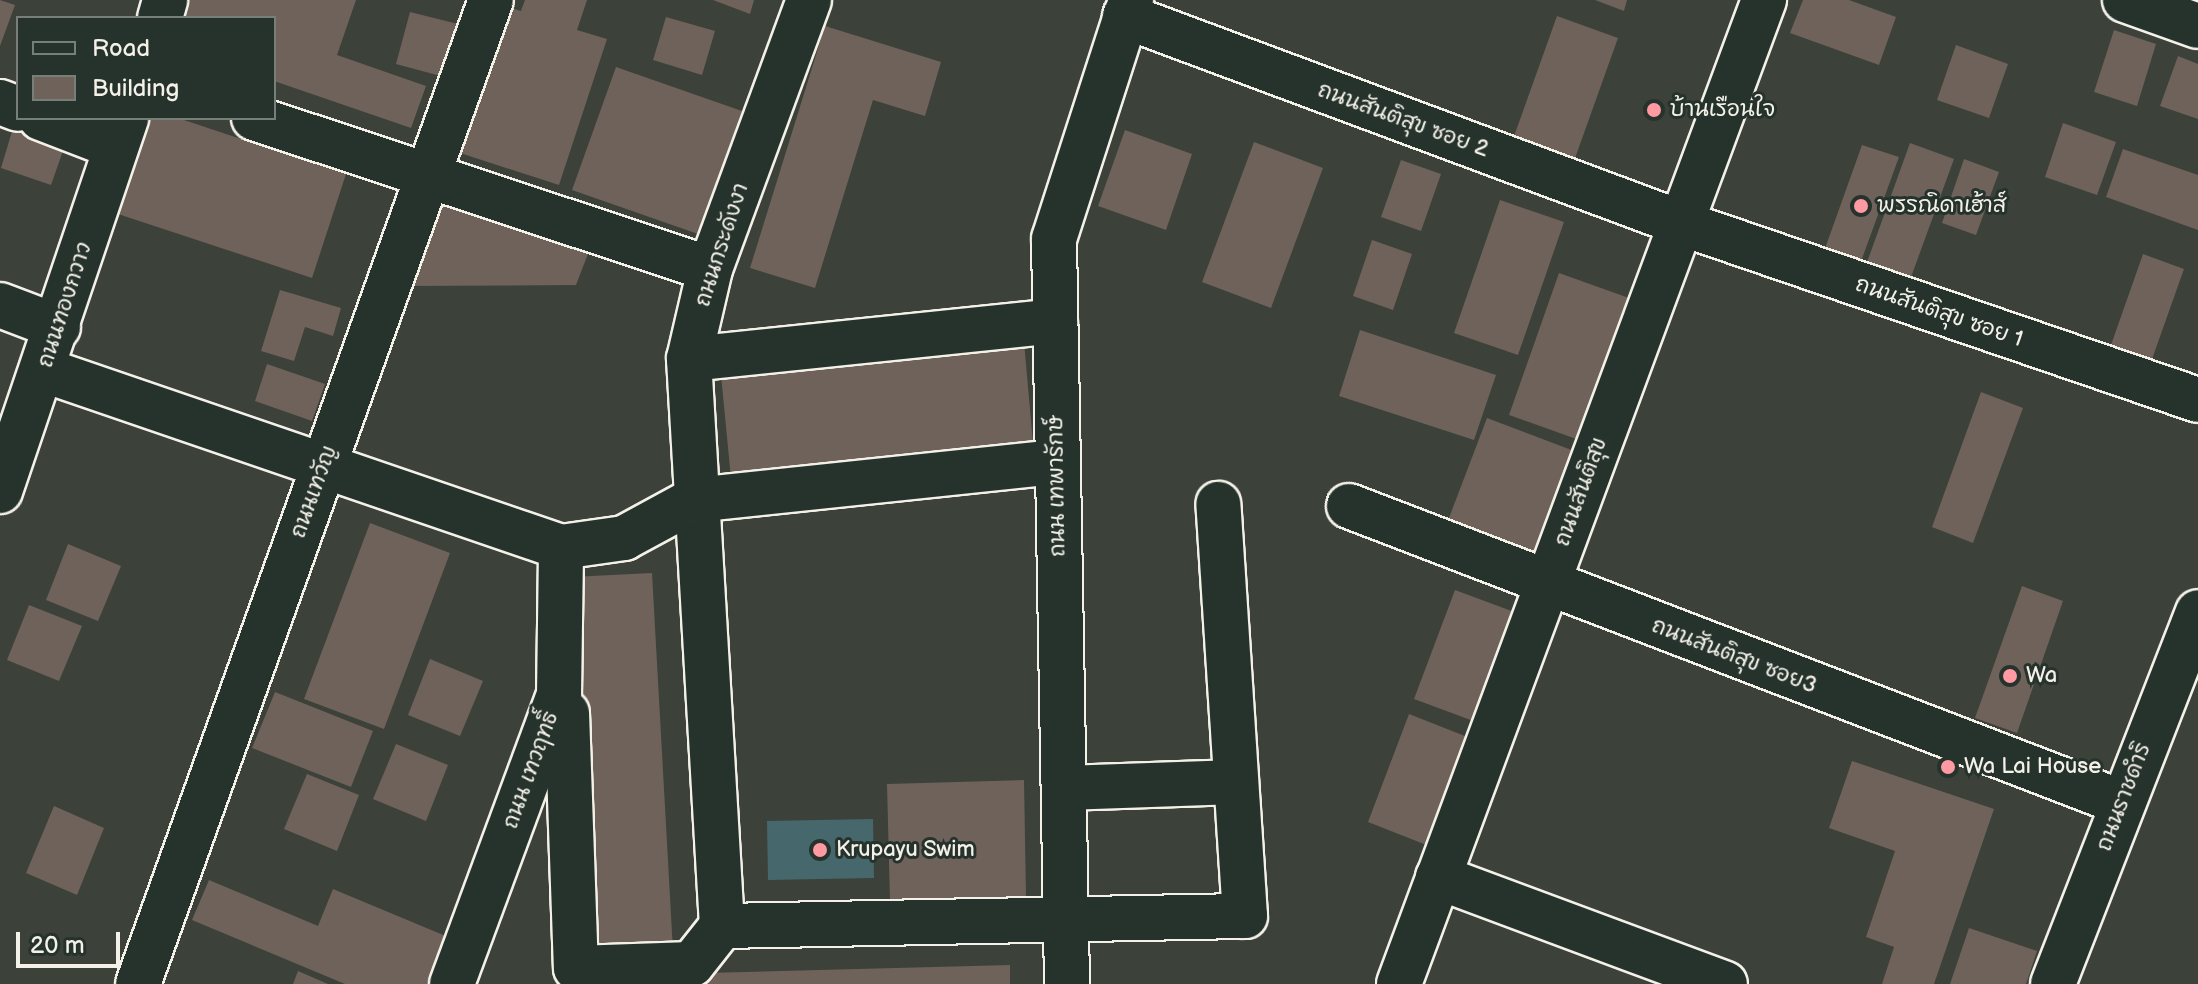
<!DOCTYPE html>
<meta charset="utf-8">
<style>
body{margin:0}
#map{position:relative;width:2198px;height:984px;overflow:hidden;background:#3c413a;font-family:"Balsamiq Sans","Playpen Sans Thai",sans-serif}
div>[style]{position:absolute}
.water>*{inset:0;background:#46686c}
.building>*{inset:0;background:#6e625a}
.roads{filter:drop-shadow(2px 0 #f4f1e8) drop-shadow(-2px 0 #f4f1e8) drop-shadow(0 2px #f4f1e8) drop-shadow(0 -2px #f4f1e8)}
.minor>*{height:44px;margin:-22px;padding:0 22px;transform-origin:22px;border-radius:22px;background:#26332d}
.dots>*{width:22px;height:22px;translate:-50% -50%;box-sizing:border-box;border:4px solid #26332d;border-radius:50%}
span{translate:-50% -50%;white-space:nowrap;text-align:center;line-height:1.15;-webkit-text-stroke:6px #26332d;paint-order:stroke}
.poi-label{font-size:22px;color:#f4f1e8}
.left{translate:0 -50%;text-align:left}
.street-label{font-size:22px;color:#f4f1e8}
.legend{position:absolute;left:16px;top:16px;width:260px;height:104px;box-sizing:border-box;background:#26332d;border:2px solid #787f78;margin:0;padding:10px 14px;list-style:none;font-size:24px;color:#f4f1e8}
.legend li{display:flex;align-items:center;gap:16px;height:40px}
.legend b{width:40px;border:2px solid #787f78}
.scale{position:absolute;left:16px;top:932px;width:104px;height:36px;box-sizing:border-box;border:4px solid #f4f1e8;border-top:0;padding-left:10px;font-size:24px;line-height:28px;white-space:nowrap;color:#f4f1e8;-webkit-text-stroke:6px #26332d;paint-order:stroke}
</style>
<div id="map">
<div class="water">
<i style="clip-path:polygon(873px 819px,874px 878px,768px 880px,767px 821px)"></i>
</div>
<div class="building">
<i style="clip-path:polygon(0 0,15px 5px,0 46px)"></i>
<i style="clip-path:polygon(175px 0,356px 0,337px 55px,426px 86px,411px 128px,274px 81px,274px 18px,168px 18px)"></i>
<i style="clip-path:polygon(525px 0,587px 0,577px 30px,607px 39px,559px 185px,460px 153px,508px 7px,521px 11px)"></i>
<i style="clip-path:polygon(713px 0,754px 0,750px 14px)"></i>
<i style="clip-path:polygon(1595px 0,1627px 0,1624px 11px)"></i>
<i style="clip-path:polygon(1803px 0,1849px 0,1896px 17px,1879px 65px,1790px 33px)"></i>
<i style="clip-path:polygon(410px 12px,462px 25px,448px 78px,396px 64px)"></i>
<i style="clip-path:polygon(1557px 16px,1618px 38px,1574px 161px,1513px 139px)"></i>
<i style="clip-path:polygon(666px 17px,715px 31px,702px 75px,653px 60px)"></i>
<i style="clip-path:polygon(825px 26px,941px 62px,925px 116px,873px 100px,815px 288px,750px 268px)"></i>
<i style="clip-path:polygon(2114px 30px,2156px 44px,2137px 106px,2094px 92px)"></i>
<i style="clip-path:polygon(1956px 45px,2008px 64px,1989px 118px,1937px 100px)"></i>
<i style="clip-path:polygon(2178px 56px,2198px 64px,2198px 119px,2160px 106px)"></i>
<i style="clip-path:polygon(616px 67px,742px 111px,698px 234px,572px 190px)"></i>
<i style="clip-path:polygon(147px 118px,178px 118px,346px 174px,312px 278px,115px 213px)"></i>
<i style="clip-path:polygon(2063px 123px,2116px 142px,2097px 195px,2045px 177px)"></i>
<i style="clip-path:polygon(13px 128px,65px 145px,51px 185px,1px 168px)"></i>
<i style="clip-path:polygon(1125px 130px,1192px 154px,1166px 230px,1098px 206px)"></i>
<i style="clip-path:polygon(1254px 142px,1323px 168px,1271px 308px,1202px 282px)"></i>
<i style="clip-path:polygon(1910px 143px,1954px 159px,1910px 280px,1866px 265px)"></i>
<i style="clip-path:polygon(1862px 145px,1899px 157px,1859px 267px,1823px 254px)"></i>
<i style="clip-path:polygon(2123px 149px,2198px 175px,2198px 230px,2106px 197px)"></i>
<i style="clip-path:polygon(1964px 159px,1999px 172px,1976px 235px,1942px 223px)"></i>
<i style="clip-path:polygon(1401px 160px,1441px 174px,1421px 231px,1381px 217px)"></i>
<i style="clip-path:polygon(438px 193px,591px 246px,576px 285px,406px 286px)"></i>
<i style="clip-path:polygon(1500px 200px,1564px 222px,1518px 355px,1454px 333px)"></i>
<i style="clip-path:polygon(1372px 240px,1412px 254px,1393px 310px,1353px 296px)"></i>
<i style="clip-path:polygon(2143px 254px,2184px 269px,2146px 376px,2105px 362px)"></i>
<i style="clip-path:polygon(1559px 273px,1629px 298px,1579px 440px,1509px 415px)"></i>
<i style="clip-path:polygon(280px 290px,341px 308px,333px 336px,305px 327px,294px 361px,261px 351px)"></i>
<i style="clip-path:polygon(1360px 330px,1496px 375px,1474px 440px,1339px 396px)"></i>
<i style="clip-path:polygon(1024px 342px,1034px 454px,732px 489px,721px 375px)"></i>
<i style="clip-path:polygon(267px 364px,325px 384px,312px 421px,255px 401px)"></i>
<i style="clip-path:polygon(1981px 392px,2023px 408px,1973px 543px,1932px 527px)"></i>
<i style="clip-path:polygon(1487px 418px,1582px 454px,1539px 567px,1444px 531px)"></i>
<i style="clip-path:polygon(370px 523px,450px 553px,384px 729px,304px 699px)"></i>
<i style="clip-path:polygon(68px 544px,121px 566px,98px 621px,46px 600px)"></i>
<i style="clip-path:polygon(652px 573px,673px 951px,592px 955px,571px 577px)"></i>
<i style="clip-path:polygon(2022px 586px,2063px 601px,2017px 733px,1975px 718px)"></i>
<i style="clip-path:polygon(1455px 590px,1517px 613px,1476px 722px,1414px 699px)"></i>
<i style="clip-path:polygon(29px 605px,82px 626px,59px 681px,7px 660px)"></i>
<i style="clip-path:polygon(430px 659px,483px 681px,460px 736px,408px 715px)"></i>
<i style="clip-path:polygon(275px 692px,373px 731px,351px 787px,252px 748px)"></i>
<i style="clip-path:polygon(1409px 714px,1470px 738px,1429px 846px,1368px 822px)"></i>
<i style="clip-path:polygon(396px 744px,448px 765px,426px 821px,373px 799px)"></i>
<i style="clip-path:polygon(1852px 761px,1994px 809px,1934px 984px,1882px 984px,1894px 947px,1866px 937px,1895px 851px,1829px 828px)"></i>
<i style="clip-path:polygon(307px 774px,359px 795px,337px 851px,284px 829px)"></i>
<i style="clip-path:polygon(1024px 780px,1026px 897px,890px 901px,887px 784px)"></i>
<i style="clip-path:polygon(54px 806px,104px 828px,77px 895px,26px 873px)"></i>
<i style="clip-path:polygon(209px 880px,318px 926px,333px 889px,448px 937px,429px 984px,345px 984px,192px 920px)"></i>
<i style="clip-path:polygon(1969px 928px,2037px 951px,2026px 984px,1950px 984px)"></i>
<i style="clip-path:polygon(1010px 965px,1010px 984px,589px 984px,589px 976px)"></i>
<i style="clip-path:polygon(298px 971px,328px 984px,293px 984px)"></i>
</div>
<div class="roads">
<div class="minor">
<i style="left:809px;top:0;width:287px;rotate:110.2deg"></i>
<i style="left:710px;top:269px;width:92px;rotate:103.1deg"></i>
<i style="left:689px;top:359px;width:568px;rotate:86.67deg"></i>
<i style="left:722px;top:926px;width:523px;rotate:-1.1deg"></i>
<i style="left:1245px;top:916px;width:413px;rotate:-93.7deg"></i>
<i style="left:2125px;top:0;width:77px;rotate:19.6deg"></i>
<i style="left:1125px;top:16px;width:593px;rotate:20.42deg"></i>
<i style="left:1681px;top:223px;width:546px;rotate:18.9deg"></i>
<i style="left:160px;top:18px;width:19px;rotate:-74deg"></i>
<i style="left:0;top:102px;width:19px;rotate:21deg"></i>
<i style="left:41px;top:118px;width:80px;rotate:21.1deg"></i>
<i style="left:254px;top:118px;width:480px;rotate:18.3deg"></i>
<i style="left:0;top:305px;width:62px;rotate:20.8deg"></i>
<i style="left:689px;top:359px;width:368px;rotate:-5.9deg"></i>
<i style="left:44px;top:370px;width:546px;rotate:18.9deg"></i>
<i style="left:561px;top:547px;width:64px;rotate:-8.1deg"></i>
<i style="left:624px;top:538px;width:80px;rotate:-28.5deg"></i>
<i style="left:694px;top:500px;width:364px;rotate:-6deg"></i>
<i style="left:0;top:491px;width:394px;rotate:-71.3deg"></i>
<i style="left:1349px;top:506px;width:826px;rotate:21deg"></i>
<i style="left:567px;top:713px;width:255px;rotate:88deg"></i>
<i style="left:576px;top:968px;width:116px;rotate:-2deg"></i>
<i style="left:692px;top:964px;width:48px;rotate:-51.7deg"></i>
<i style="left:1065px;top:788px;width:171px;rotate:-2deg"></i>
<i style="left:1438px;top:877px;width:306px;rotate:20.4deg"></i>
<i style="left:138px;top:984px;width:1045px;rotate:-70.27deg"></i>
<i style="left:452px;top:984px;width:308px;rotate:-69.7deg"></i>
<i style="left:559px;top:695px;width:148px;rotate:-89.2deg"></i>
<i style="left:1067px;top:984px;width:745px;rotate:-91deg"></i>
<i style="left:1054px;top:239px;width:251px;rotate:-72.1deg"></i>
<i style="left:1399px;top:984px;width:1050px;rotate:-69.65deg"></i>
<i style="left:2053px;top:984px;width:399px;rotate:-68.7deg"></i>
</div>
</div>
<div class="dots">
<i style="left:1654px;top:110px;background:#ff9aa2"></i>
<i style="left:1861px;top:206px;background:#ff9aa2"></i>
<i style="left:2010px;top:676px;background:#ff9aa2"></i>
<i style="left:1948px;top:767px;background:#ff9aa2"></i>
<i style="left:820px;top:850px;background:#ff9aa2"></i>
</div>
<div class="poi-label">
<span class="left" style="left:1670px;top:110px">บ้านเรือนใจ</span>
<span class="left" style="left:1877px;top:206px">พรรณิดาเฮ้าส์</span>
<span class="left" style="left:2026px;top:676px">Wa</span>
<span class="left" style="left:1964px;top:767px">Wa Lai House</span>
<span class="left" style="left:836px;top:850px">Krupayu Swim</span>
</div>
<div class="street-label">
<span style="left:1403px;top:120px;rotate:20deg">ถนนสันติสุข ซอย 2</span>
<span style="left:722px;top:245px;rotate:-72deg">ถนนกระดังงา</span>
<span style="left:65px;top:305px;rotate:-72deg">ถนนทองกวาว</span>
<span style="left:1939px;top:312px;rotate:19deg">ถนนสันติสุข ซอย 1</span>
<span style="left:1057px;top:486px;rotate:-91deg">ถนน เทพารักษ์</span>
<span style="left:314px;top:492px;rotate:-70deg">ถนนเทวัญ</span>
<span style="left:1581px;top:492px;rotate:-70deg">ถนนสันติสุข</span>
<span style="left:1734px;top:656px;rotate:21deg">ถนนสันติสุข ซอย3</span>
<span style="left:531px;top:770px;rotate:-70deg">ถนน เทวฤทธิ์</span>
<span style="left:2124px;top:797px;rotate:-69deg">ถนนราชดำริ</span>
</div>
<ul class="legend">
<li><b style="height:10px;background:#26332d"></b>Road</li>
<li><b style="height:22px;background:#6e625a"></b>Building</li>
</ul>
<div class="scale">20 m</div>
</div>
